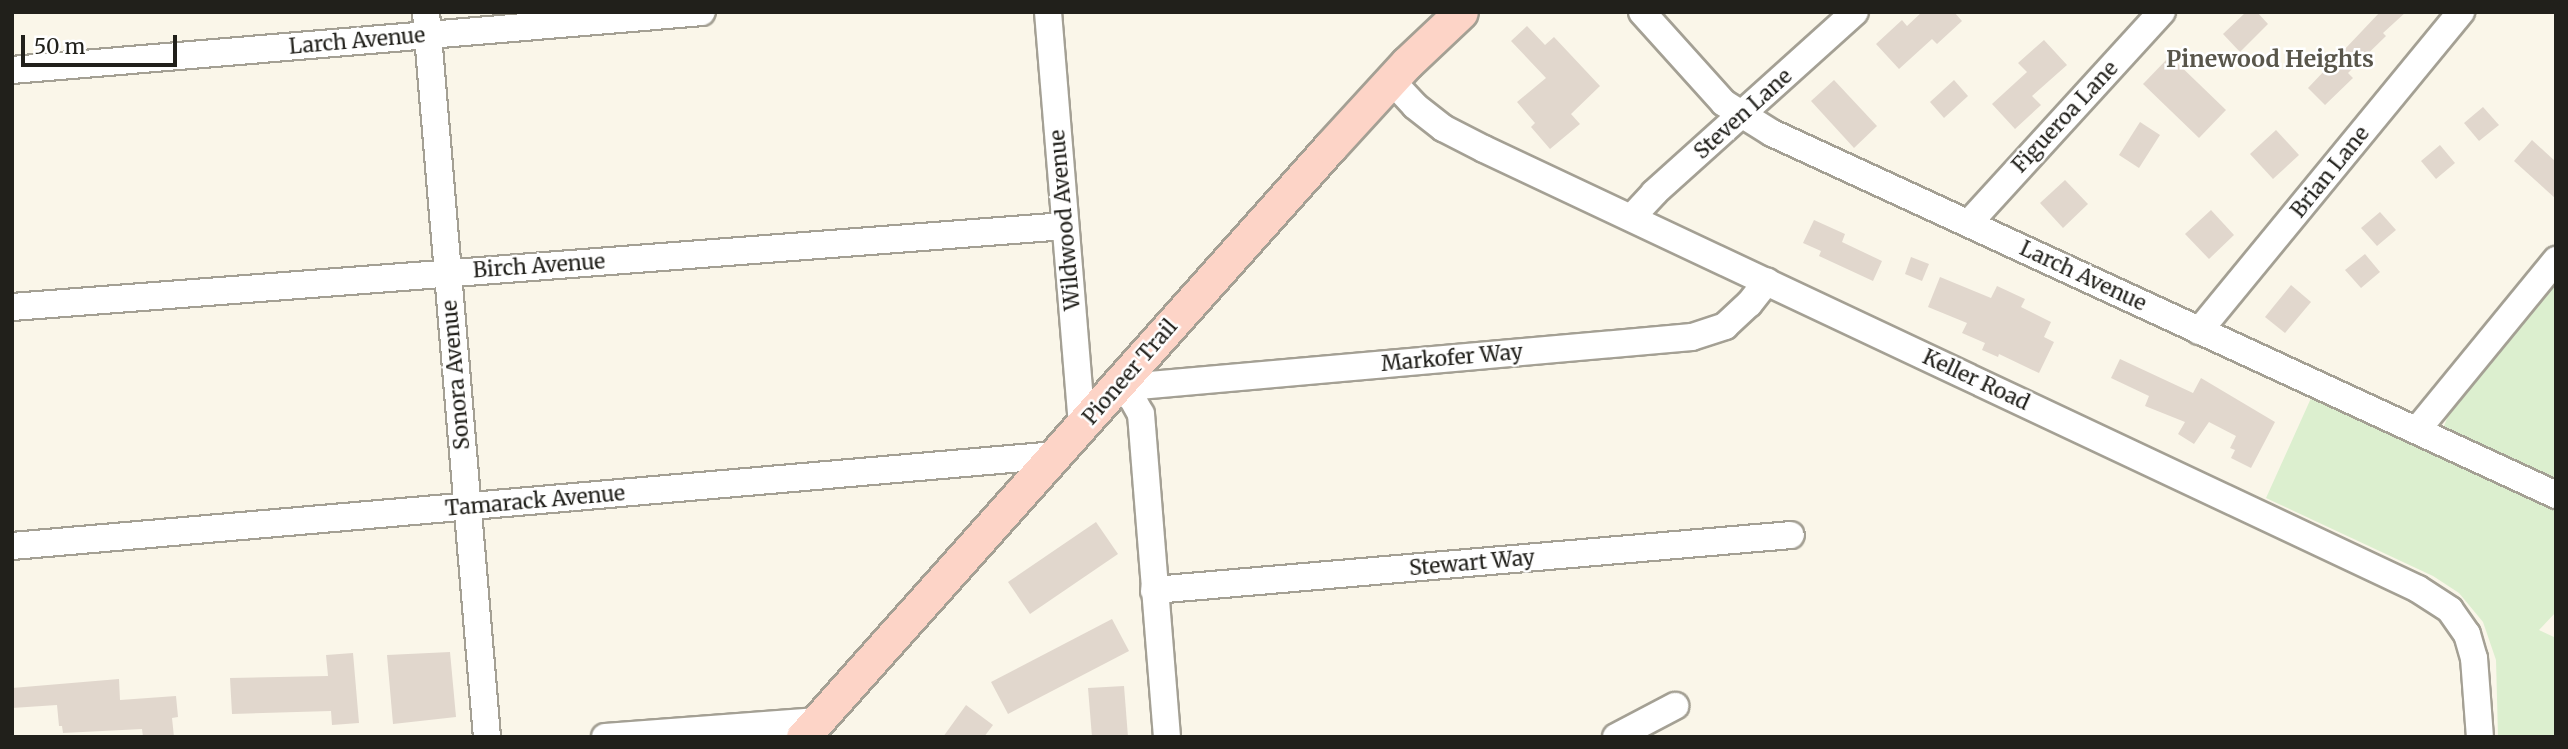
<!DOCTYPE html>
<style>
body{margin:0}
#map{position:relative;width:2568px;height:749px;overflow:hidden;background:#faf6e9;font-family:Merriweather,serif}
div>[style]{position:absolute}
.green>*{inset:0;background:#dcefcf}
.building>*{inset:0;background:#e1d7cd}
.roads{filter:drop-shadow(2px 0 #a4a094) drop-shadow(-2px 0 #a4a094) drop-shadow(0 2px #a4a094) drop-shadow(0 -2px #a4a094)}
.minor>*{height:26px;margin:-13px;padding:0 13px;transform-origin:13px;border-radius:13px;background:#fff}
.major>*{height:33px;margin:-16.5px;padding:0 16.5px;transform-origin:16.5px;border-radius:16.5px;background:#fdd4c7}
span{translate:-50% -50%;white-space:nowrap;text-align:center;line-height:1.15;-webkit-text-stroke:5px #fff;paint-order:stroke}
.street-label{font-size:21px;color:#21201b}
.neighbourhood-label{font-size:23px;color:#59564b;font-weight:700}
.frame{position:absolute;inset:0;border:14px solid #21201b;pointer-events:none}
.scale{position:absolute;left:21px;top:35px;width:156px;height:32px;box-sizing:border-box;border:4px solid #21201b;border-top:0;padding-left:9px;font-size:21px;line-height:24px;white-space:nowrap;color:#21201b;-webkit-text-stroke:5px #fff;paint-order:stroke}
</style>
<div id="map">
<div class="green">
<i style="clip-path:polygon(2556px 280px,2556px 482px,2448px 433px,2444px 426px,2452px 406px)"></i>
<i style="clip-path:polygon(2312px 396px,2556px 508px,2556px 612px,2539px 630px,2556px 638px,2556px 737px,2498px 737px,2496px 660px,2483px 622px,2459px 593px,2433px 576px,2266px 498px)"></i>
</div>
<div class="building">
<i style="clip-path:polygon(1922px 12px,1954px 12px,1962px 21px,1937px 44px,1932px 39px,1899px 69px,1876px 44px,1902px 20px,1907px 26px)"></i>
<i style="clip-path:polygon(2246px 12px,2257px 12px,2268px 24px,2240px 52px,2223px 34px)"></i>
<i style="clip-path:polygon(2380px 12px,2406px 12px,2383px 33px,2386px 36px,2348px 73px,2353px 78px,2325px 105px,2308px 88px)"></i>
<i style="clip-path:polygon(1527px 26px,1545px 45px,1554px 37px,1600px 86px,1571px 114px,1580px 124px,1550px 149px,1531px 127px,1535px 123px,1517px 102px,1546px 78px,1511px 41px)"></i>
<i style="clip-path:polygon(2044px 40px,2067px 65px,2032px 96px,2041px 105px,2015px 129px,1992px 104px,2027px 72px,2018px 63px)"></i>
<i style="clip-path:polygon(2170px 56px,2226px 110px,2199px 138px,2143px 84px)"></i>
<i style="clip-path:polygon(1834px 80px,1877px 126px,1854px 148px,1811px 101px)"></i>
<i style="clip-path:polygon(1954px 80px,1968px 96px,1944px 118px,1930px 102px)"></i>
<i style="clip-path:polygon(2483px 107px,2499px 125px,2479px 141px,2464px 123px)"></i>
<i style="clip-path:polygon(2140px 122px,2160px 135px,2139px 168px,2119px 155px)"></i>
<i style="clip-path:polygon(2276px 130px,2299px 155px,2273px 179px,2250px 154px)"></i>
<i style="clip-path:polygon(2532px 140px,2556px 162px,2556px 199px,2514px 161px)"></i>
<i style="clip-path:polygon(2440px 145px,2455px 163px,2436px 179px,2421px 161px)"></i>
<i style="clip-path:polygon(2065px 180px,2088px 204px,2063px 228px,2040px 203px)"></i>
<i style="clip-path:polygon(2211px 210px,2234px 235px,2209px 259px,2185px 234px)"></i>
<i style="clip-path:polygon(2380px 212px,2396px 230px,2377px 246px,2361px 228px)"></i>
<i style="clip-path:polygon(1814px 220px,1845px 234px,1842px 242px,1882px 261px,1873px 281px,1819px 256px,1821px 251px,1803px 243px)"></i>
<i style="clip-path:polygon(2365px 254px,2380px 272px,2361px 288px,2345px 270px)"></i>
<i style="clip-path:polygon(1911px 257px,1929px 264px,1922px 281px,1905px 274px)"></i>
<i style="clip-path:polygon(1940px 277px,1991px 298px,1997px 286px,2025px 299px,2021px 307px,2051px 322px,2044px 337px,2054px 342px,2039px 373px,1999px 354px,1998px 357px,1982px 350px,1985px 343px,1962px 333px,1967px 323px,1928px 307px)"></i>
<i style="clip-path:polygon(2291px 285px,2311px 302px,2285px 333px,2265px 317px)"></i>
<i style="clip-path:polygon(2120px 359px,2193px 393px,2201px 378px,2275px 422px,2251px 468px,2231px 458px,2235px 450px,2230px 448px,2236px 436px,2209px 422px,2194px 444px,2178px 434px,2185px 422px,2145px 406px,2149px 396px,2111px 378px)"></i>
<i style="clip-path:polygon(1096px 522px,1118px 554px,1030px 614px,1008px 582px)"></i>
<i style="clip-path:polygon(1112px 619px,1129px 651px,1008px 714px,991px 682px)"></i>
<i style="clip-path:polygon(450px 652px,456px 717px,393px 724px,387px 655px)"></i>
<i style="clip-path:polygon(353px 653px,359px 723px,332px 725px,331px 711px,232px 714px,230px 678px,328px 676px,326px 655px)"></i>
<i style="clip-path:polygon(119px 679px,120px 700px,176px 696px,178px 717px,172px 718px,174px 737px,143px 737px,142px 729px,63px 733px,62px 726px,59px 726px,57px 705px,12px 708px,12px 688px)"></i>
<i style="clip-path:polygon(1124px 686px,1128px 737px,1092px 737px,1088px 688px)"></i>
<i style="clip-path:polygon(966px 705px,993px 725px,984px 737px,943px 737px)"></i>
</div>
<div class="roads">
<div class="minor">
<i style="left:426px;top:12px;width:728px;rotate:85.19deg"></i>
<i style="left:1048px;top:12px;width:416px;rotate:85.3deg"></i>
<i style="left:1642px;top:12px;width:122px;rotate:48deg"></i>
<i style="left:1724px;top:103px;width:57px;rotate:32deg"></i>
<i style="left:1772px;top:133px;width:864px;rotate:24.78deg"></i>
<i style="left:12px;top:70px;width:692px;rotate:-4.8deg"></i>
<i style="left:1391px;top:80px;width:35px;rotate:47deg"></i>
<i style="left:1415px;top:106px;width:36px;rotate:38deg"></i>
<i style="left:1443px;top:128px;width:46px;rotate:27.1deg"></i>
<i style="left:1484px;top:149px;width:1032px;rotate:25.22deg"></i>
<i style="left:2418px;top:589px;width:38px;rotate:33deg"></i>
<i style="left:2450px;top:610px;width:29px;rotate:55deg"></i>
<i style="left:2467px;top:634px;width:25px;rotate:74deg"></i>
<i style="left:2474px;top:658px;width:79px;rotate:85.7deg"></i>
<i style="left:1632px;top:217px;width:33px;rotate:-47deg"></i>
<i style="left:1654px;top:193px;width:270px;rotate:-42deg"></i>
<i style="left:1969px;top:223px;width:286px;rotate:-47.6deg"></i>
<i style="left:12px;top:307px;width:1056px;rotate:-4.4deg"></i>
<i style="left:2199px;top:331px;width:413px;rotate:-50.6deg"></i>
<i style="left:1116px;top:388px;width:578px;rotate:-5.06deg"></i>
<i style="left:1692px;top:337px;width:35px;rotate:-18deg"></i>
<i style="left:1725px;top:326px;width:33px;rotate:-43deg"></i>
<i style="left:1749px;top:304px;width:29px;rotate:-52deg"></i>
<i style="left:1116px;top:388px;width:19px;rotate:32deg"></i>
<i style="left:1132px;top:398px;width:18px;rotate:61deg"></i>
<i style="left:1141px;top:414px;width:324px;rotate:85.4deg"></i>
<i style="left:2417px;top:430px;width:220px;rotate:-50.7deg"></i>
<i style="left:12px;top:546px;width:1049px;rotate:-4.98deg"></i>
<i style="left:1154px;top:590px;width:639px;rotate:-4.93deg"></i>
<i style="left:605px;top:737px;width:214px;rotate:-4.3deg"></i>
<i style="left:1616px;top:737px;width:67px;rotate:-27.7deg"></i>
</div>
<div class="major">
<i style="left:803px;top:737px;width:791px;rotate:-48.23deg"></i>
<i style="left:1330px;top:147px;width:114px;rotate:-47.5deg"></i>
<i style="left:1407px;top:63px;width:74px;rotate:-43.4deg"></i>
</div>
</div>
<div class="street-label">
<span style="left:357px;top:41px;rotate:-5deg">Larch Avenue</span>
<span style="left:1743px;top:114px;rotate:-42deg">Steven Lane</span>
<span style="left:2065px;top:117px;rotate:-47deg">Figueroa Lane</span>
<span style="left:2330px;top:172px;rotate:-51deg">Brian Lane</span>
<span style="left:1065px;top:220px;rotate:-95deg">Wildwood Avenue</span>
<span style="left:539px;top:266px;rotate:-4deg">Birch Avenue</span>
<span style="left:2083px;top:276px;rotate:25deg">Larch Avenue</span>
<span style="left:1452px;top:358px;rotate:-5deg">Markofer Way</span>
<span style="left:1130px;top:372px;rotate:-49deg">Pioneer Trail</span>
<span style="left:456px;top:375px;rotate:-95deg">Sonora Avenue</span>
<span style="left:1976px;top:380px;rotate:25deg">Keller Road</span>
<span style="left:535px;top:501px;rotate:-5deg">Tamarack Avenue</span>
<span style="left:1472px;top:563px;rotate:-5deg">Stewart Way</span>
</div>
<div class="neighbourhood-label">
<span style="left:2270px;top:59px">Pinewood Heights</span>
</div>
<div class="frame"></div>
<div class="scale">50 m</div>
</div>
